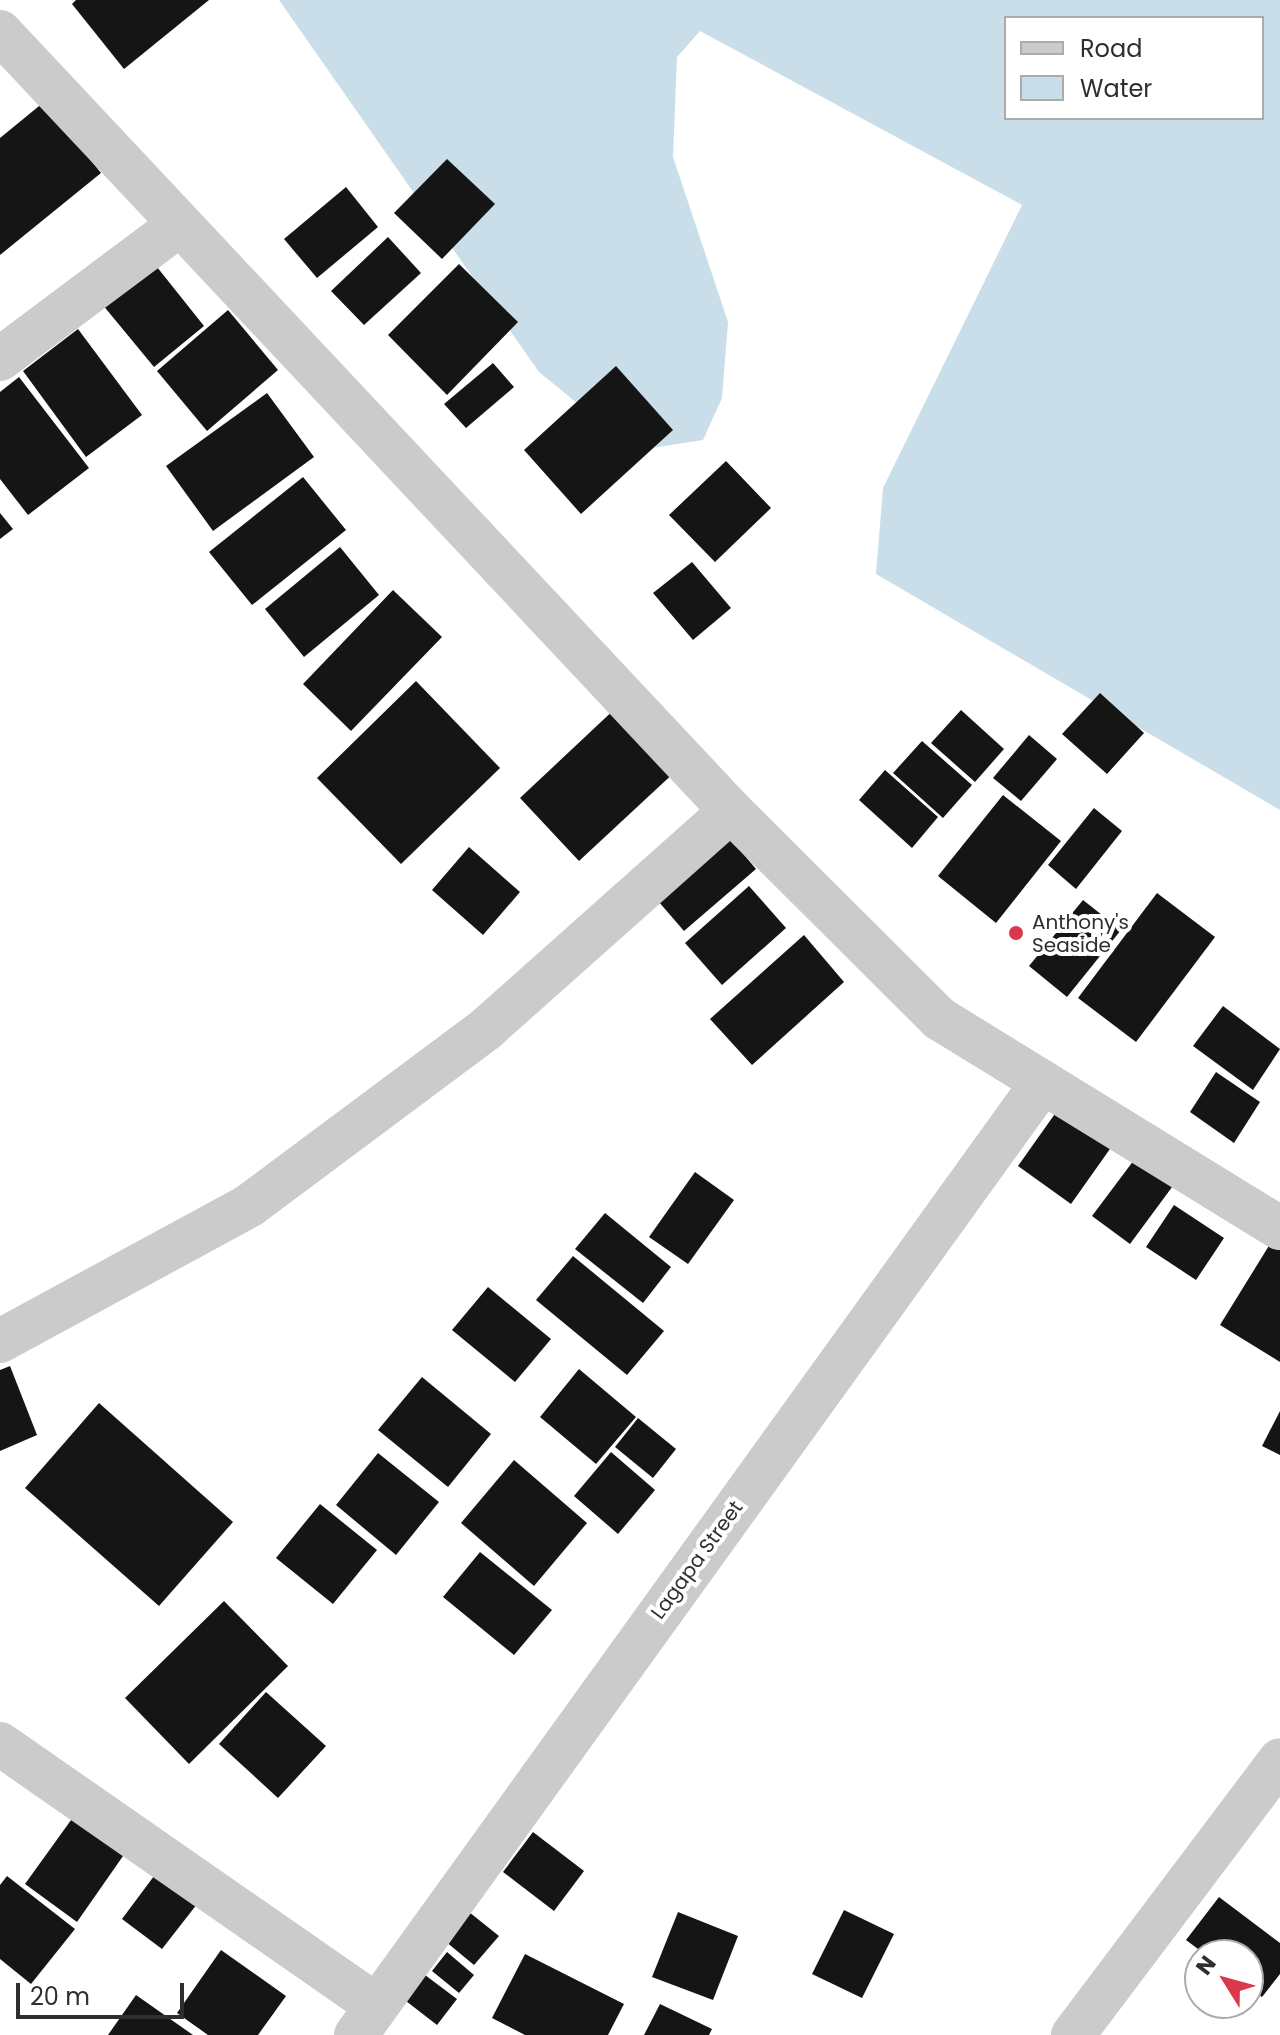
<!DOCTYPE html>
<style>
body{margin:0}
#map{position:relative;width:1280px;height:2035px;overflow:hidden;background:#fff;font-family:Poppins,sans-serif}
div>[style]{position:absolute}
.water>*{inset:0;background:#c9dee9}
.building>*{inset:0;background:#151515}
.street>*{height:44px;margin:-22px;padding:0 22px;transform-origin:22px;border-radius:22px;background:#cbcbcb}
.dots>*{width:22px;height:22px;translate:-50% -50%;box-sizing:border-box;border:4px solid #fff;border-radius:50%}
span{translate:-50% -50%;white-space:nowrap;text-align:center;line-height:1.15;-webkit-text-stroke:8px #fff;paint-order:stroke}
.poi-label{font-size:20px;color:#2e2e2e}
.left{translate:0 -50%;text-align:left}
.street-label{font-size:20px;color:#2e2e2e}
.legend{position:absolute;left:1004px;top:16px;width:260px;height:104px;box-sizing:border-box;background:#fff;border:2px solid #ababab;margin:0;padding:10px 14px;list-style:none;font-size:24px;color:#2e2e2e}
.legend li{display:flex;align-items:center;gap:16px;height:40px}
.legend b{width:40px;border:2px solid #ababab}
.north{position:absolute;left:1184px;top:1939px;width:80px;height:80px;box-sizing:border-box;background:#fff;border:2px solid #ababab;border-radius:50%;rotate:307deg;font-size:22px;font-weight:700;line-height:32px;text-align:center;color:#2e2e2e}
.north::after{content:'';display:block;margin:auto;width:28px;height:36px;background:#db394b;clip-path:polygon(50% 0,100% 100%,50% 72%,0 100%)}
.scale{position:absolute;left:16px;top:1983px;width:168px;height:36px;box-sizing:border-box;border:4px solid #2e2e2e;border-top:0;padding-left:10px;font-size:24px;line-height:28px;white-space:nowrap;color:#2e2e2e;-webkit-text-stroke:6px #fff;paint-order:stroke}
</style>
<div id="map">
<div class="water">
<i style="clip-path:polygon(evenodd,279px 0,1280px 0,1280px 810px,876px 574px,883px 488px,1022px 205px,700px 31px,677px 57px,673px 157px,728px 322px,722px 398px,703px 440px,658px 447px,605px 426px,539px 372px,279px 0,1006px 18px,1262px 18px,1262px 118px,1006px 118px,1006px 18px)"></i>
</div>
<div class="building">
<i style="clip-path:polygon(76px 0,209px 0,124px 69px,72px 4px)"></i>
<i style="clip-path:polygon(44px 102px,101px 173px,0 255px,0 138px)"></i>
<i style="clip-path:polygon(447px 159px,495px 204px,442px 259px,394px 213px)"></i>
<i style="clip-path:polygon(346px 187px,378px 227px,317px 278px,284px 239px)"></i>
<i style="clip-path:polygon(388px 237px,421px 273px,364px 325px,331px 291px)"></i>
<i style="clip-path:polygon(153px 262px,204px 326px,154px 367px,102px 304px)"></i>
<i style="clip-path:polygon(459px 264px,518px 322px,447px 395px,388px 335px)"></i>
<i style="clip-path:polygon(228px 310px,278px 370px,207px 431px,157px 371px)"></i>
<i style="clip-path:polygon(78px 329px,142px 415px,86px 457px,23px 371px)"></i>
<i style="clip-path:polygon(493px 363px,514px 387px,466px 428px,444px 404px)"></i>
<i style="clip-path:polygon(616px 366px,673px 430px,581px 514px,524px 450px)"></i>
<i style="clip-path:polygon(19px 377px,89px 468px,28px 515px,0 479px,0 392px)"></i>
<i style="clip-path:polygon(267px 393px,314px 457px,213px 531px,166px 466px)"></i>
<i style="clip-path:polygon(726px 461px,771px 508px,715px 562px,669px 515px)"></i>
<i style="clip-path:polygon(303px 477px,346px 530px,252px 605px,209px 552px)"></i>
<i style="clip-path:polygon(0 513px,13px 529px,0 539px)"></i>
<i style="clip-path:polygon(340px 547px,379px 595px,304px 657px,265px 609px)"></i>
<i style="clip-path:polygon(692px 562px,731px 608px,693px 640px,653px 593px)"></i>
<i style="clip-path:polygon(393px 590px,442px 637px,351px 731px,303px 684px)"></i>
<i style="clip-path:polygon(416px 681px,500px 768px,401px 864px,317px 778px)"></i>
<i style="clip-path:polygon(1100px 693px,1144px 733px,1107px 774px,1062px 734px)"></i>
<i style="clip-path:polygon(619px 705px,678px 769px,579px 861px,520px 798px)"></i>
<i style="clip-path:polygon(961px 710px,1004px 749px,975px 782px,931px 743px)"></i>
<i style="clip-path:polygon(1029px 735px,1057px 759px,1021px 801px,993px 778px)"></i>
<i style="clip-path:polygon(922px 741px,972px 785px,943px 818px,893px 773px)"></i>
<i style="clip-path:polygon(885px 770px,938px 817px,912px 848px,859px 800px)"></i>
<i style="clip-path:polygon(1003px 795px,1061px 841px,996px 923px,938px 876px)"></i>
<i style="clip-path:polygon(1094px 808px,1122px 831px,1076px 889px,1048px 865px)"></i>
<i style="clip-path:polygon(724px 831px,756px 869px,684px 931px,652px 894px)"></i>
<i style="clip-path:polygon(469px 847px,520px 892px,483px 935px,432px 890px)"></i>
<i style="clip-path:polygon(749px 886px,786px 928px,722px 985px,685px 943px)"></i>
<i style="clip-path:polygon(1157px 893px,1215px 937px,1136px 1042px,1078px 998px)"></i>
<i style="clip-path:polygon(1083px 900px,1121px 930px,1067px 997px,1029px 966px)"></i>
<i style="clip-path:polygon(804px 935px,844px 982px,752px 1065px,710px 1019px)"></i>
<i style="clip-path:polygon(1223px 1006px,1280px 1049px,1253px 1090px,1193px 1046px)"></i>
<i style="clip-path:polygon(1216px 1072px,1260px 1102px,1234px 1143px,1190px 1112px)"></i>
<i style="clip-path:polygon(1064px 1101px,1117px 1139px,1071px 1204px,1018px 1166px)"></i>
<i style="clip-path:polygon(1140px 1152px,1178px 1179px,1130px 1244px,1092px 1216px)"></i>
<i style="clip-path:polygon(695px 1172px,734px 1200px,688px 1264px,649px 1237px)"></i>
<i style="clip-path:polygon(1174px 1205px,1224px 1238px,1196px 1280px,1146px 1247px)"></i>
<i style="clip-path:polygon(605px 1213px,671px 1267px,643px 1303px,575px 1249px)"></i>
<i style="clip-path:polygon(1275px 1236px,1280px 1239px,1280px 1362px,1220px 1325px)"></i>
<i style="clip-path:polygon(573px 1256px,664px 1331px,627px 1375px,536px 1300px)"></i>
<i style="clip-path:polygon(488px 1287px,551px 1339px,515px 1382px,452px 1330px)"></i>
<i style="clip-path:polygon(10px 1366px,37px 1435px,0 1451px,0 1370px)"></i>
<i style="clip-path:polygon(579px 1369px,636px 1417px,596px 1464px,540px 1417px)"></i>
<i style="clip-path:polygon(422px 1377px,491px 1434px,448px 1487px,378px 1430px)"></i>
<i style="clip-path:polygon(99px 1403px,233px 1522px,159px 1606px,25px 1488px)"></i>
<i style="clip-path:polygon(1280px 1411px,1280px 1455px,1262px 1446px)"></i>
<i style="clip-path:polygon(638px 1418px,676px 1449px,653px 1478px,615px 1447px)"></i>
<i style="clip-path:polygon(611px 1452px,655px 1490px,618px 1534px,574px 1496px)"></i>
<i style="clip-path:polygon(378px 1453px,439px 1502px,396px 1555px,336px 1505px)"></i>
<i style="clip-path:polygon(514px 1460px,587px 1523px,534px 1586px,461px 1523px)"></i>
<i style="clip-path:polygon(320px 1504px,377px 1550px,333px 1604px,276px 1558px)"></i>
<i style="clip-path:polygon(480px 1552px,552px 1610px,514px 1655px,443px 1597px)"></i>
<i style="clip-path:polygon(224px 1601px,288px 1666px,189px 1764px,125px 1698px)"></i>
<i style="clip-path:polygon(266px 1692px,326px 1746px,278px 1798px,219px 1744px)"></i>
<i style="clip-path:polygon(79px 1809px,130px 1846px,77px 1922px,25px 1884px)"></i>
<i style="clip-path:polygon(533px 1832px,584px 1871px,554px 1911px,503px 1872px)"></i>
<i style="clip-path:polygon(160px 1868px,201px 1899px,162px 1949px,122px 1919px)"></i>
<i style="clip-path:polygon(7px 1876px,75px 1929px,31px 1984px,0 1959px,0 1885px)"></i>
<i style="clip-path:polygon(1219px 1897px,1280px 1943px,1280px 1974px,1262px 1997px,1248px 1987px,1248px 1955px,1206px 1955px,1186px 1940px)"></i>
<i style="clip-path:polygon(844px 1910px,894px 1934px,862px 1998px,812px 1974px)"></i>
<i style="clip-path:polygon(469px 1912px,499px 1936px,474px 1965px,445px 1941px)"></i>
<i style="clip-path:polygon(678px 1912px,738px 1936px,713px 2000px,652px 1977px)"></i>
<i style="clip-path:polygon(221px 1950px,286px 1996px,258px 2035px,208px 2035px,177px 2013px)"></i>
<i style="clip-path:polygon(447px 1952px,474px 1975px,459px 1993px,432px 1971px)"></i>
<i style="clip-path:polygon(525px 1954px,624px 2004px,608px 2035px,525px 2035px,492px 2018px)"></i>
<i style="clip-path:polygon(425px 1975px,457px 1999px,437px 2025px,406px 2001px)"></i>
<i style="clip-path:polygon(136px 1995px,193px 2035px,108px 2035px)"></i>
<i style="clip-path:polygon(660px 2004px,712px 2029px,709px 2035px,644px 2035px)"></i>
</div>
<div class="street">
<i style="left:0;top:32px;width:1068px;rotate:46.82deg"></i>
<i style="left:731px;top:811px;width:295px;rotate:44.9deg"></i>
<i style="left:940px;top:1019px;width:399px;rotate:31.6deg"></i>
<i style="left:0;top:359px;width:222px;rotate:-36.8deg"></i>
<i style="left:0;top:1341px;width:285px;rotate:-28.5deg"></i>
<i style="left:250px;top:1205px;width:294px;rotate:-36.7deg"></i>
<i style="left:486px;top:1029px;width:328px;rotate:-41.7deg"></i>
<i style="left:0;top:1744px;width:458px;rotate:34.8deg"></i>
<i style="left:356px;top:2035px;width:1170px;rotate:-54.22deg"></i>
<i style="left:1073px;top:2035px;width:344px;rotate:-53deg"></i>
</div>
<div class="dots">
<i style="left:1016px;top:933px;background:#db394b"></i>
</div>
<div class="poi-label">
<span class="left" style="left:1032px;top:934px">Anthony's<br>Seaside</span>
</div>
<div class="street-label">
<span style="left:697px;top:1560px;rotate:-54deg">Lagapa Street</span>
</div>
<ul class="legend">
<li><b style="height:10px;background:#cbcbcb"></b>Road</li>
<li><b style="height:22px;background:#c9dee9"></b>Water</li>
</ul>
<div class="north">N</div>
<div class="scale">20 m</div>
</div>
